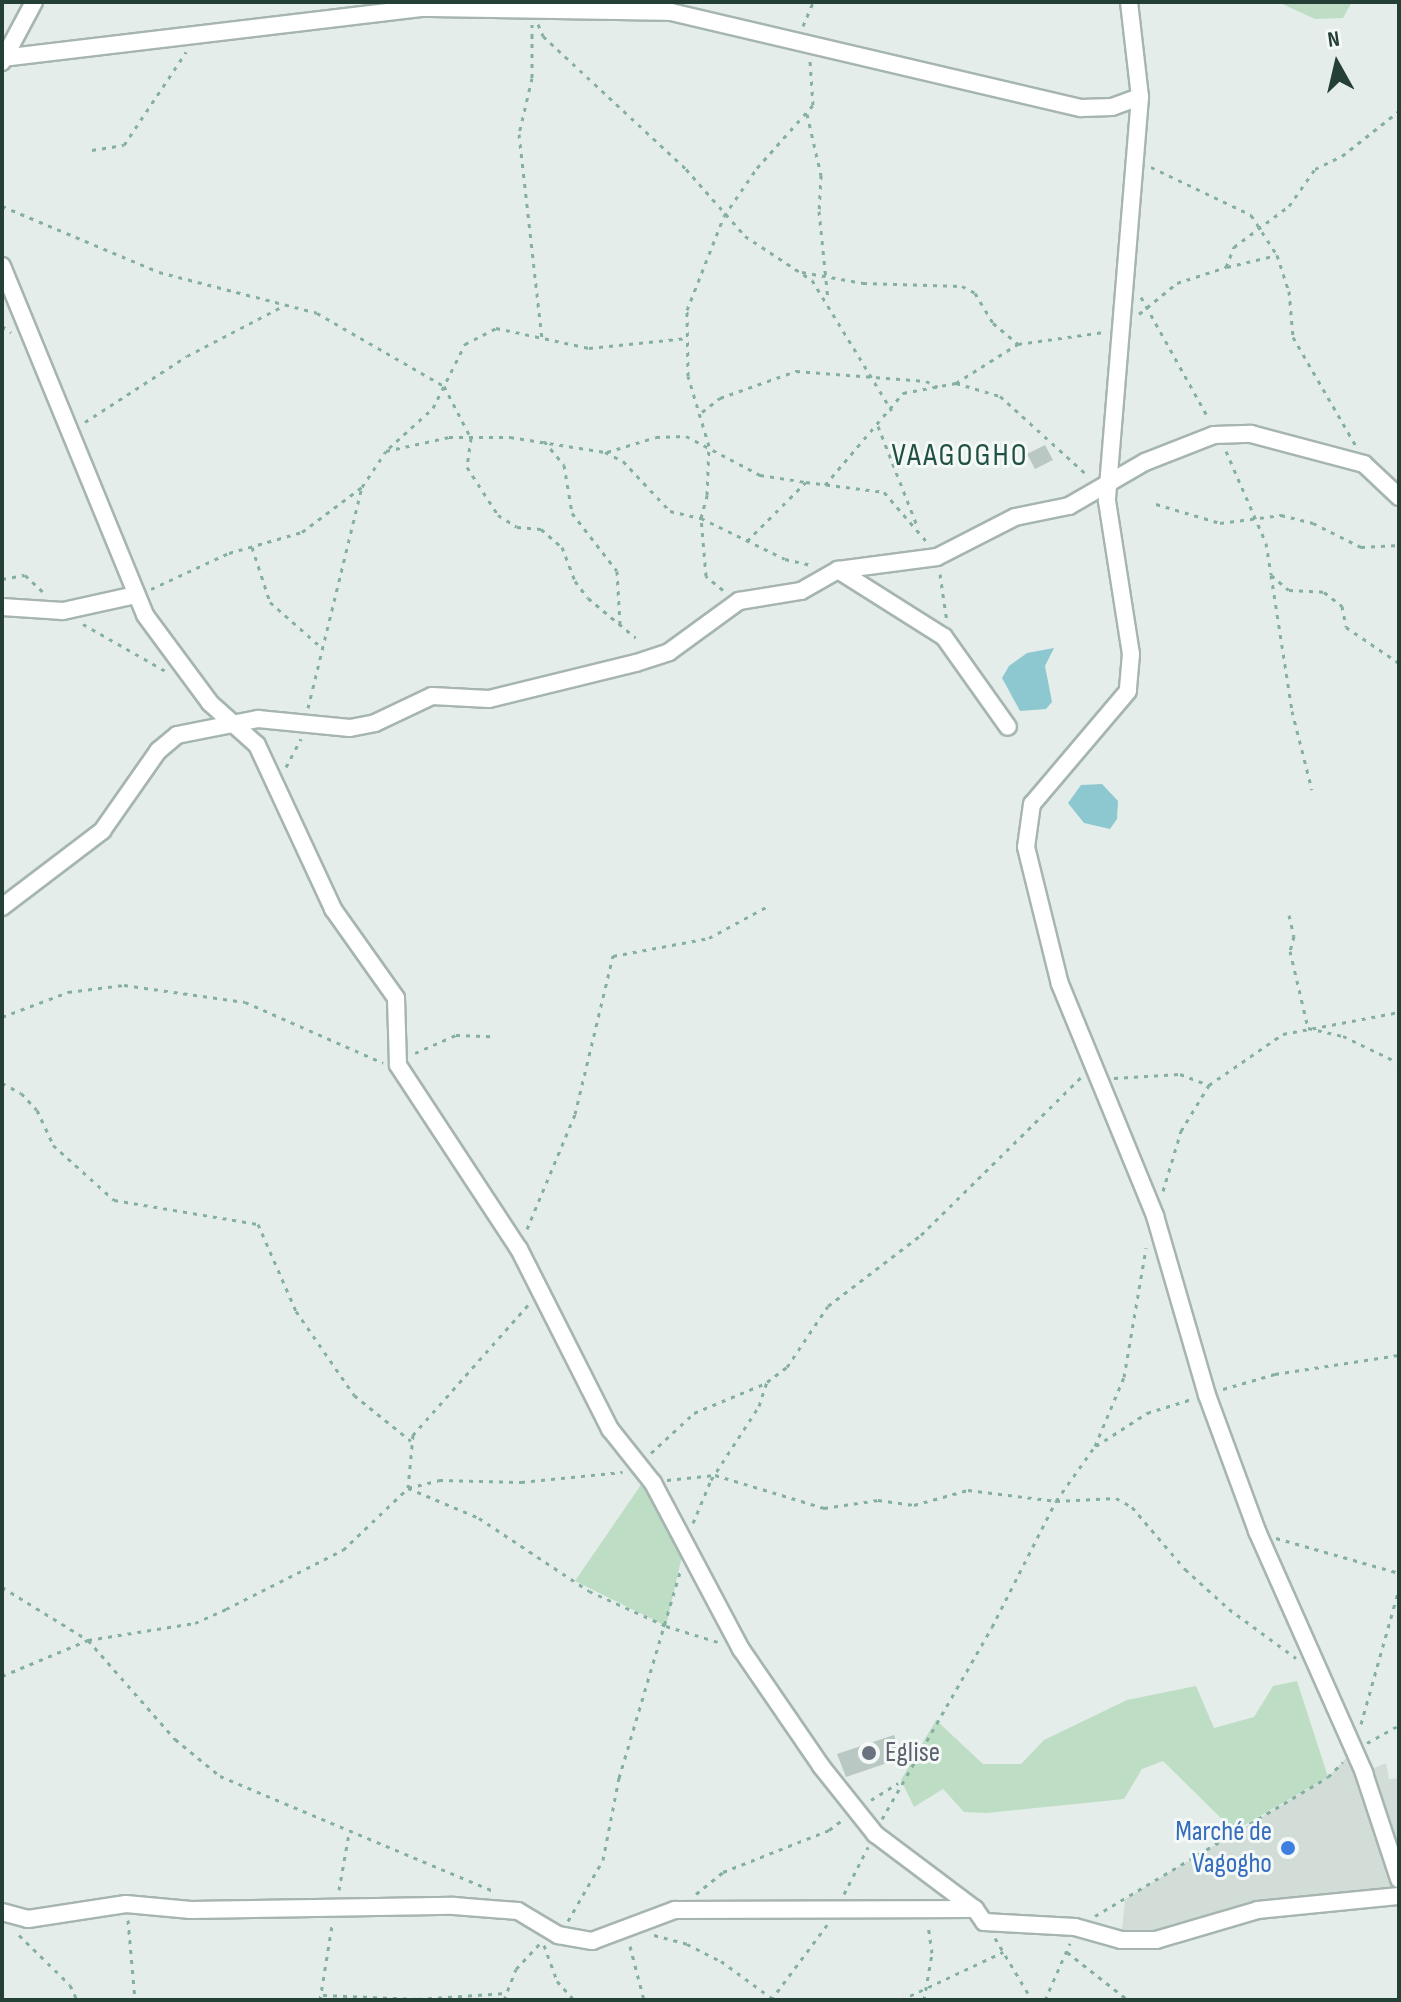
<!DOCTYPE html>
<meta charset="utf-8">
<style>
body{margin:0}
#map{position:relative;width:1401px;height:2002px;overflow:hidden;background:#e4ede9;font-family:"Sofia Sans Condensed",sans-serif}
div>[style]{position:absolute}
.built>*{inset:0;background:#d2ddd8}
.green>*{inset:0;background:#bddec5}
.water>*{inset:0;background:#8dc8d1}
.building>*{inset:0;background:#b9c8c2}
.path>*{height:3px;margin-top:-1.5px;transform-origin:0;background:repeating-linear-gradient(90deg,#85b0a1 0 4px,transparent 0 10px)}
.roads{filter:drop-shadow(2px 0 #a6b5b0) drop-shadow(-2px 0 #a6b5b0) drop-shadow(0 2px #a6b5b0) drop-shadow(0 -2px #a6b5b0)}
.minor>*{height:16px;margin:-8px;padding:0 8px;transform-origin:8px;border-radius:8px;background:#fff}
.dots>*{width:22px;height:22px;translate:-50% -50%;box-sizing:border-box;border:4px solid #f4f9f7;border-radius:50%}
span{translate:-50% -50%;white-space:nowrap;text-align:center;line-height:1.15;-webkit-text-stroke:6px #f4f9f7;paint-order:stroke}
.worship-label{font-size:28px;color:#5b616d}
.left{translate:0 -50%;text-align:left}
.shop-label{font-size:28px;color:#366cbe}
.right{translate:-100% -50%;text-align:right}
.quarter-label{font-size:32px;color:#1f5043;letter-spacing:2px}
.frame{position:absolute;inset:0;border:4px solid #233f36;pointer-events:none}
.north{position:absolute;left:1297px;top:24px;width:80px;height:80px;-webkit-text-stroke:6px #f4f9f7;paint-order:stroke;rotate:352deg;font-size:22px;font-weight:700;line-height:32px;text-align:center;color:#233f36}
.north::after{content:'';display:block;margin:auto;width:28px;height:36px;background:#233f36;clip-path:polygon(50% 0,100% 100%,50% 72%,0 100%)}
</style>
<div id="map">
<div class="built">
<i style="clip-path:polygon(1354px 1750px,1364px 1772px,1386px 1763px,1389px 1779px,1399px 1778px,1399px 1896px,1121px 1940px,1125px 1899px,1328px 1777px)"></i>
</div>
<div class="green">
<i style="clip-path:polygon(1278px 2px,1352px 2px,1343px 18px,1315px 19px)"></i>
<i style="clip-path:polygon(647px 1476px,686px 1538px,666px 1626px,575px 1581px)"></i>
<i style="clip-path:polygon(1297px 1681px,1328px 1777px,1234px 1831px,1163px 1761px,1142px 1769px,1124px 1799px,987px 1813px,964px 1812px,943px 1789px,914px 1807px,901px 1780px,936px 1720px,983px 1764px,1021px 1764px,1044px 1740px,1127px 1700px,1196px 1686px,1214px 1728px,1254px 1717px,1273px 1686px)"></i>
</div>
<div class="water">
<i style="clip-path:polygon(1054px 648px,1045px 666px,1052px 702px,1046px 709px,1020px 711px,1002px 678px,1009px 666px,1027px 653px)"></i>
<i style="clip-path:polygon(1102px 784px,1118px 801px,1117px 819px,1110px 829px,1084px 823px,1068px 803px,1081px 785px)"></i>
</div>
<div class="building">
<i style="clip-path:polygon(1045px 445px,1053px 460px,1035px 469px,1027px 454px)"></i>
<i style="clip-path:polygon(894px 1735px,902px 1758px,846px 1777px,837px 1754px)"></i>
</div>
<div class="path">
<i style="left:532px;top:24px;width:54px;rotate:90deg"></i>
<i style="left:532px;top:78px;width:57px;rotate:103.1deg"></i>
<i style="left:519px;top:134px;width:205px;rotate:83.6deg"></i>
<i style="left:538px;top:24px;width:13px;rotate:67deg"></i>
<i style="left:543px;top:36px;width:195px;rotate:42.9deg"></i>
<i style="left:686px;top:169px;width:89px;rotate:48.6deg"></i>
<i style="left:745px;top:236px;width:80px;rotate:33.3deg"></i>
<i style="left:812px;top:280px;width:153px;rotate:58.6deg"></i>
<i style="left:803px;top:26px;width:26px;rotate:-67deg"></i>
<i style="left:807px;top:114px;width:63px;rotate:77.1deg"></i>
<i style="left:821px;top:175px;width:36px;rotate:93deg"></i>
<i style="left:819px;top:211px;width:88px;rotate:84.2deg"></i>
<i style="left:92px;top:150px;width:32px;rotate:-9deg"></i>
<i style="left:124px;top:145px;width:112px;rotate:-56.3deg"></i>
<i style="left:1151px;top:167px;width:111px;rotate:25.6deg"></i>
<i style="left:1251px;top:215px;width:48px;rotate:57deg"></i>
<i style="left:1277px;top:255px;width:38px;rotate:72deg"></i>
<i style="left:1289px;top:291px;width:46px;rotate:85deg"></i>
<i style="left:1293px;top:337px;width:126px;rotate:60deg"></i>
<i style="left:2px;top:206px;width:170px;rotate:22.8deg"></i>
<i style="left:159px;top:272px;width:163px;rotate:14.5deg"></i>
<i style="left:317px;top:313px;width:146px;rotate:29.9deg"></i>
<i style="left:444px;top:386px;width:59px;rotate:62.6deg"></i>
<i style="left:471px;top:438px;width:29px;rotate:98deg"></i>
<i style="left:467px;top:467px;width:57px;rotate:57.1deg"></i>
<i style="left:498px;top:515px;width:22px;rotate:32deg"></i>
<i style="left:517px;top:527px;width:24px;rotate:5deg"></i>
<i style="left:541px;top:529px;width:28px;rotate:41deg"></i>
<i style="left:562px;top:547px;width:36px;rotate:69deg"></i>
<i style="left:575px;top:581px;width:21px;rotate:53deg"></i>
<i style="left:588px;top:598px;width:62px;rotate:39.8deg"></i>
<i style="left:1227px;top:267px;width:51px;rotate:-13.5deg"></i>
<i style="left:802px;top:272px;width:62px;rotate:10.2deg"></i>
<i style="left:863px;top:283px;width:99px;rotate:1.7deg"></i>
<i style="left:962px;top:286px;width:15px;rotate:28deg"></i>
<i style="left:975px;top:293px;width:35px;rotate:59deg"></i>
<i style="left:993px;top:323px;width:33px;rotate:40deg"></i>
<i style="left:1141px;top:297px;width:140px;rotate:60.9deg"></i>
<i style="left:1139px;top:314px;width:49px;rotate:-39.2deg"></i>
<i style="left:1177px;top:283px;width:52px;rotate:-18.1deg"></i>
<i style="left:1226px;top:267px;width:22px;rotate:-68deg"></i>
<i style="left:1234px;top:247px;width:69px;rotate:-36.7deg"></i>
<i style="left:1289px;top:206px;width:45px;rotate:-54.9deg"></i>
<i style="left:1315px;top:169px;width:30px;rotate:-26deg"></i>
<i style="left:1342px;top:156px;width:73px;rotate:-38.3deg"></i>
<i style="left:2px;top:326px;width:11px;rotate:34deg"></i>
<i style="left:956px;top:383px;width:46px;rotate:16.5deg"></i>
<i style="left:1000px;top:396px;width:118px;rotate:42.2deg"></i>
<i style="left:702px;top:412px;width:23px;rotate:-38deg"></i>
<i style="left:720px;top:398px;width:81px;rotate:-19.6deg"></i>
<i style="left:796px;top:371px;width:130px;rotate:4.4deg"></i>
<i style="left:926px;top:381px;width:13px;rotate:27deg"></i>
<i style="left:85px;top:422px;width:121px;rotate:-32.9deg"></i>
<i style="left:187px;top:356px;width:110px;rotate:-27.5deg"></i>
<i style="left:878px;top:426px;width:110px;rotate:68.6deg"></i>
<i style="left:544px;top:441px;width:31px;rotate:50deg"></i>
<i style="left:564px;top:465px;width:49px;rotate:80.5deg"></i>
<i style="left:572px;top:513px;width:73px;rotate:52.2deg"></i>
<i style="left:617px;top:571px;width:53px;rotate:86.8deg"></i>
<i style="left:389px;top:448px;width:59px;rotate:-42.3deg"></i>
<i style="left:433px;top:408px;width:72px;rotate:-63.4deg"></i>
<i style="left:465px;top:344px;width:35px;rotate:-27deg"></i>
<i style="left:496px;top:328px;width:95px;rotate:12.1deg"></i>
<i style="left:589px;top:348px;width:99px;rotate:-5.8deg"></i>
<i style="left:1226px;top:451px;width:100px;rotate:66.5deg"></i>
<i style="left:1266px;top:543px;width:32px;rotate:81deg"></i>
<i style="left:1271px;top:575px;width:23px;rotate:40deg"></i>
<i style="left:1289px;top:590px;width:35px;rotate:3deg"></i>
<i style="left:1324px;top:592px;width:23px;rotate:38deg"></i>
<i style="left:1342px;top:606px;width:21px;rotate:79deg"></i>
<i style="left:1346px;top:627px;width:64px;rotate:34.2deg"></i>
<i style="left:607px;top:452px;width:51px;rotate:-17deg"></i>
<i style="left:656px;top:437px;width:30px;rotate:-2deg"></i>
<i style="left:686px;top:436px;width:84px;rotate:27.8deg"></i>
<i style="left:760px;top:475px;width:47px;rotate:8.7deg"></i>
<i style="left:825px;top:485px;width:121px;rotate:-49.7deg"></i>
<i style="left:903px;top:393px;width:54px;rotate:-10.7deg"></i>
<i style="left:956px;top:383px;width:73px;rotate:-32.2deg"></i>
<i style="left:1018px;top:344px;width:87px;rotate:-7.9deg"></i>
<i style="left:1156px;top:504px;width:67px;rotate:16.5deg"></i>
<i style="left:1220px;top:523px;width:62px;rotate:-7.5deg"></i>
<i style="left:1281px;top:515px;width:33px;rotate:14deg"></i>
<i style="left:1313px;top:523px;width:54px;rotate:26.6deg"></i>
<i style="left:1361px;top:547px;width:38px;rotate:-3deg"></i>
<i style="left:747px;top:541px;width:83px;rotate:-45deg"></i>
<i style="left:806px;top:482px;width:79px;rotate:7.3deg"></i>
<i style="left:884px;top:492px;width:66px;rotate:49.3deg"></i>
<i style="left:252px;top:547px;width:58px;rotate:71.9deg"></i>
<i style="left:270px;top:602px;width:69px;rotate:41.5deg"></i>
<i style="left:940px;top:574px;width:49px;rotate:81.7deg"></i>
<i style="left:1271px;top:575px;width:138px;rotate:81.2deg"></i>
<i style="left:1292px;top:711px;width:81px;rotate:75.8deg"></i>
<i style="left:2px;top:579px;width:23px;rotate:-10deg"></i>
<i style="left:25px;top:575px;width:25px;rotate:43deg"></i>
<i style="left:151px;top:589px;width:86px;rotate:-24.8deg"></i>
<i style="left:229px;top:553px;width:76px;rotate:-16deg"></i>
<i style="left:302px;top:532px;width:75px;rotate:-36.9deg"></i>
<i style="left:362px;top:487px;width:43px;rotate:-56.3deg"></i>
<i style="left:386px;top:451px;width:65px;rotate:-12.5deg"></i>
<i style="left:449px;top:437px;width:61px"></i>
<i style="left:510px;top:437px;width:96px;rotate:9deg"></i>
<i style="left:605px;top:452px;width:20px;rotate:27deg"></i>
<i style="left:623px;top:461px;width:69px;rotate:46.8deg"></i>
<i style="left:670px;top:511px;width:32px;rotate:13deg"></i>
<i style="left:701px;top:518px;width:93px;rotate:26deg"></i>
<i style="left:785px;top:559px;width:28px;rotate:13deg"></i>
<i style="left:723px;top:590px;width:22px;rotate:-141deg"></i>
<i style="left:706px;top:576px;width:58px;rotate:-94.9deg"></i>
<i style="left:701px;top:518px;width:24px;rotate:-75deg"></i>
<i style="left:707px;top:495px;width:49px;rotate:-87.7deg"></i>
<i style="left:709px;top:446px;width:73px;rotate:-106.7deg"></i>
<i style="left:688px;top:376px;width:66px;rotate:-90.9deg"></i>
<i style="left:687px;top:310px;width:101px;rotate:-68.5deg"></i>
<i style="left:724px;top:216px;width:58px;rotate:-55.5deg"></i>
<i style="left:757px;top:168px;width:84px;rotate:-48.4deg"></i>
<i style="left:813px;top:105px;width:44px;rotate:-93.9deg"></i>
<i style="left:83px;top:624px;width:97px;rotate:29.7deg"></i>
<i style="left:308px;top:708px;width:228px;rotate:-76.3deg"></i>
<i style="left:286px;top:767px;width:32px;rotate:-62deg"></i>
<i style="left:1289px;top:915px;width:22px;rotate:77deg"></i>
<i style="left:1294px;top:936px;width:16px;rotate:105deg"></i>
<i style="left:1290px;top:951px;width:79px;rotate:76.8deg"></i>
<i style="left:1308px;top:1028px;width:36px;rotate:13deg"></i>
<i style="left:1343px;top:1036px;width:62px;rotate:25.7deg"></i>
<i style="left:2px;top:1017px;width:71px;rotate:-20.7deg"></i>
<i style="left:68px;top:992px;width:56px;rotate:-7.1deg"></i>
<i style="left:124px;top:985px;width:122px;rotate:8deg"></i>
<i style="left:245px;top:1002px;width:151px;rotate:23.8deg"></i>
<i style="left:415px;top:1053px;width:45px;rotate:-23.7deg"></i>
<i style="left:456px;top:1035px;width:36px;rotate:2deg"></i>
<i style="left:1114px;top:1078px;width:66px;rotate:-3.5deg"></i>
<i style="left:1180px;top:1074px;width:31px;rotate:21deg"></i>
<i style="left:1209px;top:1085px;width:90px;rotate:-34.6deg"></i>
<i style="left:1283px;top:1034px;width:118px;rotate:-10.7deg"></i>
<i style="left:2px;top:1083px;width:21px;rotate:28deg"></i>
<i style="left:21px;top:1093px;width:23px;rotate:47deg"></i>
<i style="left:37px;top:1110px;width:38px;rotate:65deg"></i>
<i style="left:53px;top:1145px;width:82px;rotate:42deg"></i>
<i style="left:114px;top:1200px;width:146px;rotate:9.5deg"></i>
<i style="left:258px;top:1224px;width:95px;rotate:66.4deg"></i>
<i style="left:296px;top:1311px;width:102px;rotate:55.4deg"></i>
<i style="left:354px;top:1395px;width:73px;rotate:38.9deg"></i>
<i style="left:1163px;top:1191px;width:63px;rotate:-73.3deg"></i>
<i style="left:1181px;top:1131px;width:54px;rotate:-58.7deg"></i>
<i style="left:527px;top:1229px;width:125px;rotate:-67.3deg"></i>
<i style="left:575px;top:1114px;width:163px;rotate:-76.5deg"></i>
<i style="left:613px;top:956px;width:98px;rotate:-10.6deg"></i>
<i style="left:709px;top:938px;width:67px;rotate:-28.5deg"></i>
<i style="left:528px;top:1305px;width:174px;rotate:131.5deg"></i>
<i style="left:413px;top:1435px;width:53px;rotate:95.4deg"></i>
<i style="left:408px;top:1488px;width:32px;rotate:-14deg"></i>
<i style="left:439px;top:1480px;width:82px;rotate:1.4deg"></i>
<i style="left:521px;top:1482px;width:102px;rotate:-5.6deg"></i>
<i style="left:1223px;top:1389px;width:54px;rotate:-16.1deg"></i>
<i style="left:1275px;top:1374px;width:125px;rotate:-8.7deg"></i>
<i style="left:1096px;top:1446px;width:61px;rotate:-32.9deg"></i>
<i style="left:1147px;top:1413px;width:47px;rotate:-17.3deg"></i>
<i style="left:651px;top:1453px;width:59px;rotate:-42.9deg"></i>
<i style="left:694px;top:1413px;width:78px;rotate:-22.6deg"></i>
<i style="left:667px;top:1480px;width:48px;rotate:-5.9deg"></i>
<i style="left:715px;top:1475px;width:114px;rotate:16.8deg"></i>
<i style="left:824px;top:1508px;width:55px;rotate:-8.4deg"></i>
<i style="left:878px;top:1500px;width:36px;rotate:8deg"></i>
<i style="left:914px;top:1505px;width:56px;rotate:-15.5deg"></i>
<i style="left:968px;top:1490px;width:89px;rotate:7.1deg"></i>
<i style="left:1056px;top:1501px;width:60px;rotate:-2.9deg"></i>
<i style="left:1116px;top:1498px;width:18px;rotate:29deg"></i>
<i style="left:1132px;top:1507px;width:82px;rotate:49.5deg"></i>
<i style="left:1185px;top:1569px;width:59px;rotate:42.3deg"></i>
<i style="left:1229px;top:1609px;width:83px;rotate:36.2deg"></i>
<i style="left:693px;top:1523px;width:47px;rotate:-67.3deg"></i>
<i style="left:711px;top:1480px;width:88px;rotate:-57deg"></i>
<i style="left:759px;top:1406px;width:25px;rotate:-72deg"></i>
<i style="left:767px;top:1382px;width:25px;rotate:-37deg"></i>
<i style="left:787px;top:1367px;width:73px;rotate:-56.1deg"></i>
<i style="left:828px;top:1306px;width:117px;rotate:-37.4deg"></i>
<i style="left:921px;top:1235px;width:225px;rotate:-44.6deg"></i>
<i style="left:1276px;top:1538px;width:128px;rotate:15.9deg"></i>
<i style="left:2px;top:1587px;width:101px;rotate:31.6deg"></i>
<i style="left:88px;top:1640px;width:132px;rotate:48.7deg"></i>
<i style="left:175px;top:1739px;width:58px;rotate:39.4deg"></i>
<i style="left:220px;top:1776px;width:299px;rotate:22.8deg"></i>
<i style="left:2px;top:1676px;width:93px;rotate:-22.7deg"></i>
<i style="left:88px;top:1640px;width:108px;rotate:-9deg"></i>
<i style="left:195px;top:1623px;width:34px;rotate:-24deg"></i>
<i style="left:226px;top:1609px;width:131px;rotate:-26.8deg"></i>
<i style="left:343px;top:1550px;width:90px;rotate:-43.6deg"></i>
<i style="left:408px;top:1488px;width:77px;rotate:22.9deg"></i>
<i style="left:479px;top:1518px;width:132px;rotate:33.6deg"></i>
<i style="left:589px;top:1591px;width:85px;rotate:24.4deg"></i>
<i style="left:666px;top:1626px;width:54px;rotate:17.1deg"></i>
<i style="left:1361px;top:1724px;width:140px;rotate:-74.3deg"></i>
<i style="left:1367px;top:1743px;width:37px;rotate:-29deg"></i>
<i style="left:871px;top:1800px;width:32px;rotate:-32deg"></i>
<i style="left:882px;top:1819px;width:221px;rotate:-60.2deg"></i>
<i style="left:992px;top:1627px;width:141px;rotate:-63.1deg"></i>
<i style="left:1056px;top:1501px;width:67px;rotate:-54.7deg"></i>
<i style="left:1095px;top:1446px;width:75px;rotate:-67.2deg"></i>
<i style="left:1124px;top:1377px;width:131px;rotate:-80.3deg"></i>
<i style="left:339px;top:1890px;width:58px;rotate:-80deg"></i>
<i style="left:696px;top:1894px;width:35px;rotate:-39deg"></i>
<i style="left:723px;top:1872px;width:114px;rotate:-21.6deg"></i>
<i style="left:829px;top:1830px;width:20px;rotate:-37deg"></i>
<i style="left:844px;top:1894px;width:53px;rotate:-62.9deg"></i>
<i style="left:1095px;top:1916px;width:271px;rotate:-30.8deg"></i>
<i style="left:1328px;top:1777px;width:21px;rotate:-45deg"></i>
<i style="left:128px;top:1920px;width:80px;rotate:85deg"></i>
<i style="left:568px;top:1921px;width:70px;rotate:-60.2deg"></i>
<i style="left:603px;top:1860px;width:84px;rotate:-79deg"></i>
<i style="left:619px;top:1778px;width:218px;rotate:-73.5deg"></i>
<i style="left:19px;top:1935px;width:71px;rotate:44.4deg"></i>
<i style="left:70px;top:1985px;width:17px;rotate:65deg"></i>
<i style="left:654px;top:1935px;width:34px;rotate:15deg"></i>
<i style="left:687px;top:1944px;width:38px;rotate:27deg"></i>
<i style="left:721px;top:1961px;width:64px;rotate:36.2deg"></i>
<i style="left:995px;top:1938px;width:72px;rotate:59.2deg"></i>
<i style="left:544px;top:1945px;width:38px;rotate:70deg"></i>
<i style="left:557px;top:1981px;width:25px;rotate:48deg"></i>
<i style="left:630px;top:1946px;width:56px;rotate:75.5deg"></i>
<i style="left:1067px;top:1952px;width:78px;rotate:38.2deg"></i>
<i style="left:323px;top:1995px;width:95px;rotate:2.4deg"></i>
<i style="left:418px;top:1999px;width:88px;rotate:-3.9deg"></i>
<i style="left:320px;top:2000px;width:76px;rotate:-80.9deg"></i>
<i style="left:504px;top:2000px;width:33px;rotate:-69deg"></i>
<i style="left:516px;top:1969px;width:37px;rotate:-47deg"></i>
<i style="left:771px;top:2000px;width:94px;rotate:-53.3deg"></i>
<i style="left:901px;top:2000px;width:113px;rotate:-25.2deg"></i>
<i style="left:924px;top:2000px;width:48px;rotate:-80.3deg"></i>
<i style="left:932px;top:1953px;width:27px;rotate:-98deg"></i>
<i style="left:1045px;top:2000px;width:62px;rotate:-66.3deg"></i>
</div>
<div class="roads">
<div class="minor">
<i style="left:1129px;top:2px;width:96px;rotate:83.4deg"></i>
<i style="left:1140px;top:97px;width:405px;rotate:94.7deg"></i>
<i style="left:1107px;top:501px;width:155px;rotate:81.1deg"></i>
<i style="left:1131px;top:654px;width:37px;rotate:95deg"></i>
<i style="left:1128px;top:691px;width:148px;rotate:130.3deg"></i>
<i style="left:1032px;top:804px;width:43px;rotate:97.9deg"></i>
<i style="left:1026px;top:847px;width:141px;rotate:76.1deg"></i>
<i style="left:1060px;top:984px;width:251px;rotate:67.7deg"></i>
<i style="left:1155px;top:1216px;width:186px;rotate:73.8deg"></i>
<i style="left:1207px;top:1395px;width:145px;rotate:69.8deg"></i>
<i style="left:1257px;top:1531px;width:265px;rotate:66.1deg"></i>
<i style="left:1364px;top:1773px;width:112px;rotate:71.7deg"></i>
<i style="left:2px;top:58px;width:424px;rotate:-6.8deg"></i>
<i style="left:423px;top:8px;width:248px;rotate:0.9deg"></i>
<i style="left:671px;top:12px;width:421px;rotate:13.2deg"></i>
<i style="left:1081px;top:108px;width:31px;rotate:-2deg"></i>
<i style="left:1112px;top:107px;width:30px;rotate:-20deg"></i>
<i style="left:2px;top:62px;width:68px;rotate:-61.9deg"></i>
<i style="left:2px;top:266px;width:377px;rotate:67.7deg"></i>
<i style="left:145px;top:615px;width:109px;rotate:53.5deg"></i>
<i style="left:210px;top:703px;width:63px;rotate:41.8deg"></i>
<i style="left:257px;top:745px;width:181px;rotate:65.1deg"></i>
<i style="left:333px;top:909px;width:109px;rotate:54.7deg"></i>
<i style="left:396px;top:998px;width:67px;rotate:88.3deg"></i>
<i style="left:398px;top:1065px;width:220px;rotate:56.7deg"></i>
<i style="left:519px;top:1249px;width:202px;rotate:63.2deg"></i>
<i style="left:610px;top:1429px;width:69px;rotate:51.5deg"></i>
<i style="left:653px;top:1483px;width:188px;rotate:62.1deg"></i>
<i style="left:741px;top:1649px;width:142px;rotate:55.6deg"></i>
<i style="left:821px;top:1766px;width:87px;rotate:51.5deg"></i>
<i style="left:875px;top:1834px;width:125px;rotate:36.9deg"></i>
<i style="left:838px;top:570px;width:125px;rotate:32.3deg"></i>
<i style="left:944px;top:637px;width:110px;rotate:54.6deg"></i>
<i style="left:2px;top:607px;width:61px;rotate:3.8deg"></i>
<i style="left:63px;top:611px;width:75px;rotate:-12.4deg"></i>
<i style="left:2px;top:907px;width:126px;rotate:-37.2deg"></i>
<i style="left:102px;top:831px;width:98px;rotate:-55deg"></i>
<i style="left:158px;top:751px;width:25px;rotate:-40deg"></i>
<i style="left:177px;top:735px;width:83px;rotate:-11.2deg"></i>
<i style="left:258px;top:719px;width:92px;rotate:5.6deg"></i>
<i style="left:350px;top:728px;width:25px;rotate:-11deg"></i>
<i style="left:375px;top:723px;width:63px;rotate:-25.3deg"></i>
<i style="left:432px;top:696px;width:57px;rotate:3deg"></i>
<i style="left:489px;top:699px;width:151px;rotate:-13.8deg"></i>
<i style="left:636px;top:663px;width:35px;rotate:-18deg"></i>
<i style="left:669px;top:652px;width:87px;rotate:-36.1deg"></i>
<i style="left:739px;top:601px;width:63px;rotate:-9.2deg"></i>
<i style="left:801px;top:591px;width:43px;rotate:-29.6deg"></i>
<i style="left:838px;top:570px;width:100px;rotate:-7.5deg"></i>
<i style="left:937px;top:557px;width:88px;rotate:-27.1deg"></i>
<i style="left:1015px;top:517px;width:55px;rotate:-11.5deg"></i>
<i style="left:1069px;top:506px;width:88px;rotate:-30.1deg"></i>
<i style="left:1145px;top:462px;width:74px;rotate:-21.4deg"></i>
<i style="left:1214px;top:435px;width:37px;rotate:-2deg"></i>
<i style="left:1251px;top:434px;width:117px;rotate:14.9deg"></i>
<i style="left:1364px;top:464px;width:48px;rotate:43.3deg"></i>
<i style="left:2px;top:1912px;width:27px;rotate:15deg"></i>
<i style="left:28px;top:1919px;width:99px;rotate:-8.7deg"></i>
<i style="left:126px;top:1904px;width:65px;rotate:5.3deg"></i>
<i style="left:191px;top:1910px;width:263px;rotate:-0.9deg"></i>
<i style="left:454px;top:1906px;width:64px;rotate:4.5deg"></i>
<i style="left:518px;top:1911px;width:47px;rotate:31deg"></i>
<i style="left:558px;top:1935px;width:35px;rotate:10deg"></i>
<i style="left:592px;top:1941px;width:89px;rotate:-20.5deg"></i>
<i style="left:675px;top:1910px;width:300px;rotate:-0.2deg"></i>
<i style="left:975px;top:1909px;width:16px;rotate:55deg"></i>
<i style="left:984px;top:1922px;width:91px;rotate:3.1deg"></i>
<i style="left:1075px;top:1927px;width:48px;rotate:15.8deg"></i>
<i style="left:1121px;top:1940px;width:35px"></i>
<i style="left:1156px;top:1940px;width:106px;rotate:-16.4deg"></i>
<i style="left:1258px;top:1910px;width:142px;rotate:-5.7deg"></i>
</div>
</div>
<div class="dots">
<i style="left:869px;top:1753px;background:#6b7280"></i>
<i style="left:1288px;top:1848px;background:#3f7fe0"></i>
</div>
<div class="worship-label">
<span class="left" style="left:885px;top:1753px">Eglise</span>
</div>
<div class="shop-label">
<span class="right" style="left:1272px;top:1848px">Marché de<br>Vagogho</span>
</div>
<div class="quarter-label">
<span style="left:960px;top:456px">VAAGOGHO</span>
</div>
<div class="frame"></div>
<div class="north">N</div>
</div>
